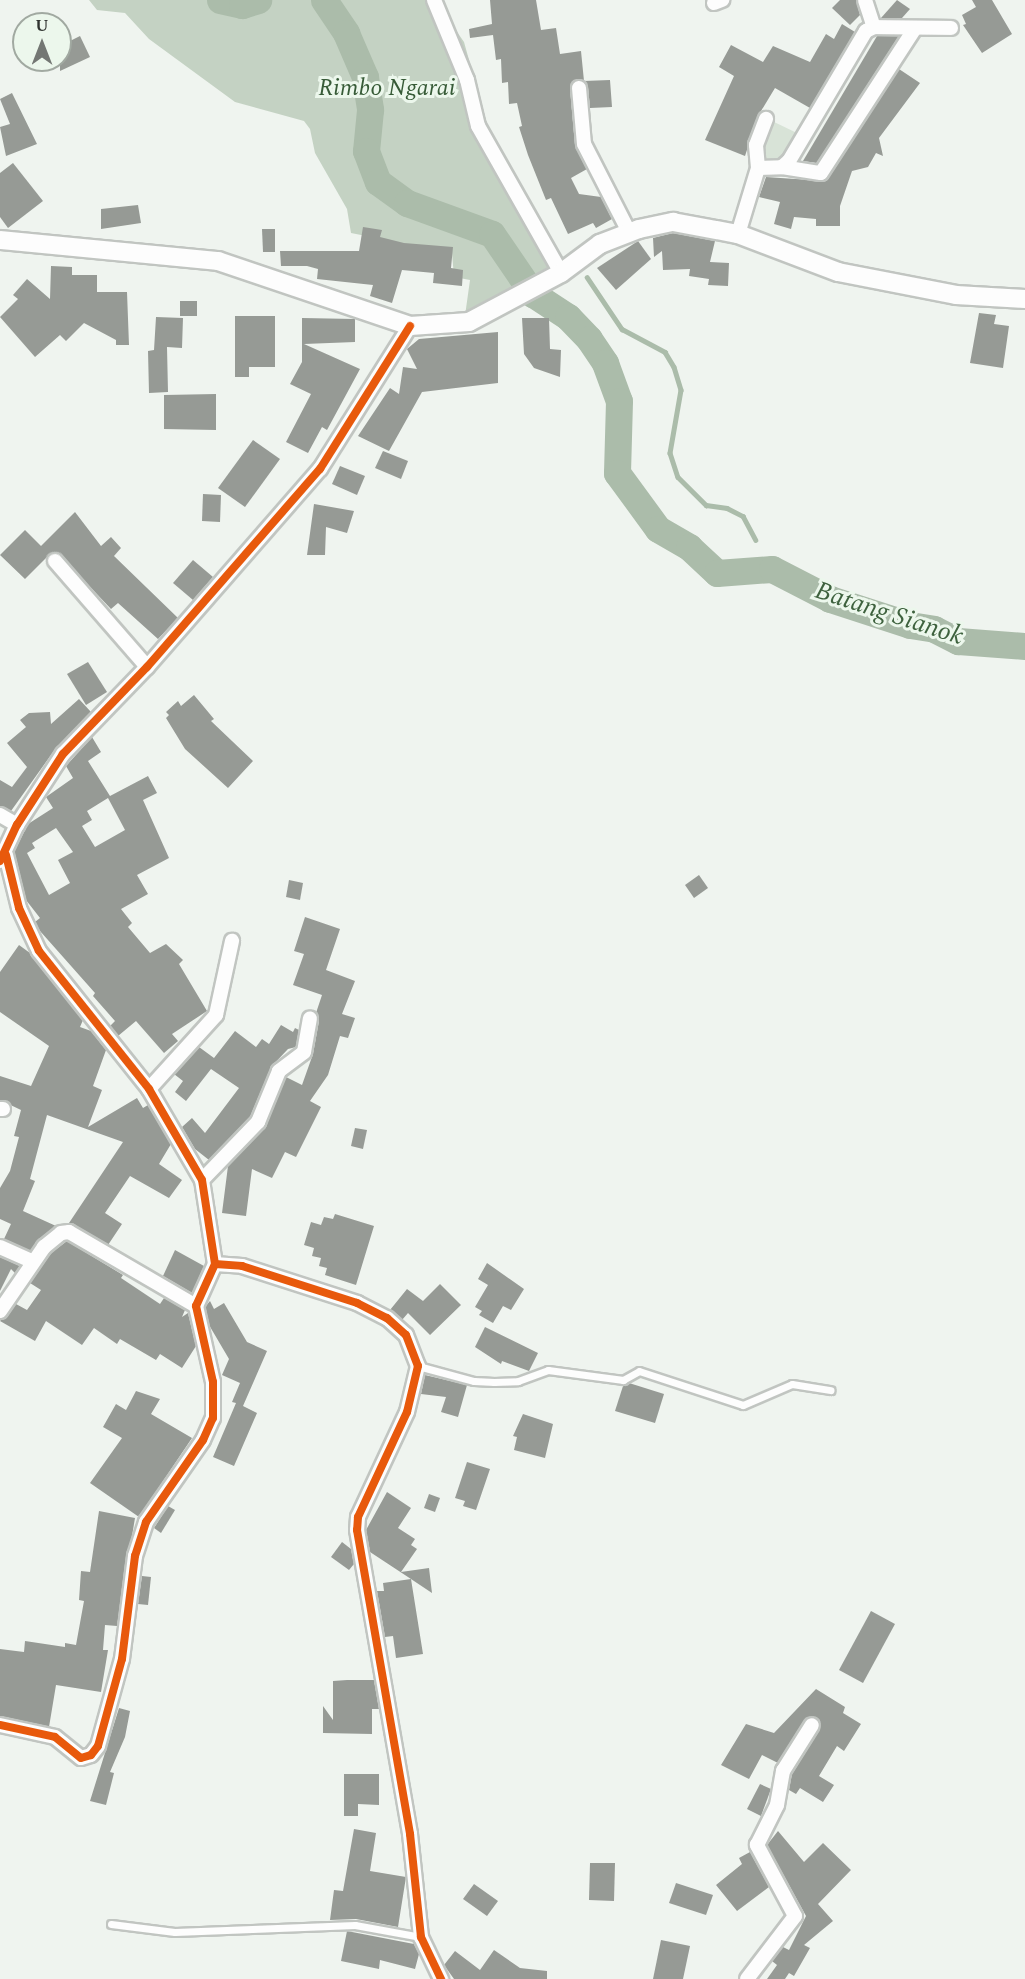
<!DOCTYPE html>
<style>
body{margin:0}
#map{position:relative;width:1025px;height:1979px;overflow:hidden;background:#eff4ef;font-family:Spectral,serif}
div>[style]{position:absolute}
.green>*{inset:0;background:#d8e3d7}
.forest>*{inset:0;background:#c4d2c3}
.stream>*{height:4.5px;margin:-2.25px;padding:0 2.25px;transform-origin:2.25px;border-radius:2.25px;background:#abbcaa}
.river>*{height:27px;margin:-13.5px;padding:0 13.5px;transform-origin:13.5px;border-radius:13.5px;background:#abbcaa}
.building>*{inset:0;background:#969a95}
.roads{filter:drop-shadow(2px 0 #c1c5c1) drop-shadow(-2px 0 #c1c5c1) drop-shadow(0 2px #c1c5c1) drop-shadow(0 -2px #c1c5c1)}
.service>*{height:7px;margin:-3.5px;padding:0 3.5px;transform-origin:3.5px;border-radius:3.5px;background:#fdfdfd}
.minor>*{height:14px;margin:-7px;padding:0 7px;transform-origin:7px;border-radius:7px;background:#fdfdfd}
.secondary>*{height:18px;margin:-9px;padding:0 9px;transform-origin:9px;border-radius:9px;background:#fdfdfd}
.cycleway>*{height:8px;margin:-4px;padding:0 4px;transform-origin:4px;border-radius:4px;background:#e8590c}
span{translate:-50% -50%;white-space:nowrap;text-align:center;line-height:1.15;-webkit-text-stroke:6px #ecf7ec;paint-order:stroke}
.park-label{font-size:24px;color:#375b37;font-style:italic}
.water-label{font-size:26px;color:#3e623e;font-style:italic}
.north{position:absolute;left:12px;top:12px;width:60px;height:60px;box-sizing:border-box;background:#ecf7ec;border:2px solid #a1a9a1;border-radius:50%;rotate:0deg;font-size:16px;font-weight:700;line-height:24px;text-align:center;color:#303430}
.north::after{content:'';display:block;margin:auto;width:21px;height:27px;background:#737773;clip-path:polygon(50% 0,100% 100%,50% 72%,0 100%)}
</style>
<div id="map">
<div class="green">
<i style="clip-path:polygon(770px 120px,799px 134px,786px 159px,766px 163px,759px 155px)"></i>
</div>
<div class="forest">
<i style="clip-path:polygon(89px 0,435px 0,464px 42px,487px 124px,510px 179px,556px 256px,593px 260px,509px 311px,463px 330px,470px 280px,454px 277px,452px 253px,351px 233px,347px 209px,315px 153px,310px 129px,304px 121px,235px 102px,149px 39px,125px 13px,97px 10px)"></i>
</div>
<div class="stream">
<i style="left:587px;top:277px;width:63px;rotate:56.1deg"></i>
<i style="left:622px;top:329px;width:49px;rotate:28.1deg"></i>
<i style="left:665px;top:352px;width:17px;rotate:59deg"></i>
<i style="left:674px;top:367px;width:24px;rotate:73deg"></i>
<i style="left:681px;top:390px;width:64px;rotate:99.9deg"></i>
<i style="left:670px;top:453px;width:25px;rotate:72deg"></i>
<i style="left:678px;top:477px;width:40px;rotate:45deg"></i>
<i style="left:706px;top:505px;width:21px;rotate:8deg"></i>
<i style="left:727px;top:508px;width:18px;rotate:27deg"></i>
<i style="left:743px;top:516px;width:27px;rotate:62deg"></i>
</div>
<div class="river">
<i style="left:220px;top:0;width:23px;rotate:13deg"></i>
<i style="left:242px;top:5px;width:17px;rotate:-17deg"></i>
<i style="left:324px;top:0;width:40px;rotate:56deg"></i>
<i style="left:346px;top:33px;width:48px;rotate:66.6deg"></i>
<i style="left:365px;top:77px;width:33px;rotate:81deg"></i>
<i style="left:370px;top:110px;width:41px;rotate:95.6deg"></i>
<i style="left:366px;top:151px;width:33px;rotate:69deg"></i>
<i style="left:378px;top:182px;width:36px;rotate:36deg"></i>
<i style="left:407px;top:203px;width:90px;rotate:20deg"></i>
<i style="left:492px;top:234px;width:73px;rotate:55.7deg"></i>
<i style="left:533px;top:294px;width:42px;rotate:33.3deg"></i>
<i style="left:568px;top:317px;width:30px;rotate:46deg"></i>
<i style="left:589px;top:339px;width:29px;rotate:56deg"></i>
<i style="left:605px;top:363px;width:40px;rotate:69.8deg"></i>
<i style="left:619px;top:401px;width:72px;rotate:91.6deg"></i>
<i style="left:617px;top:473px;width:69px;rotate:53.8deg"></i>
<i style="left:658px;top:529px;width:36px;rotate:30deg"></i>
<i style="left:689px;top:547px;width:38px;rotate:43deg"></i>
<i style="left:717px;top:573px;width:55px;rotate:-4.2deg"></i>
<i style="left:772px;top:569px;width:65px;rotate:27.3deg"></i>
<i style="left:830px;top:599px;width:84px;rotate:18deg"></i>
<i style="left:910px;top:625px;width:24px;rotate:9deg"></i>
<i style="left:934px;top:629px;width:27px;rotate:27deg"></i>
<i style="left:958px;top:641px;width:67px;rotate:4.3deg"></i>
</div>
<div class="building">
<i style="clip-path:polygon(490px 0,536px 0,541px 30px,556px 28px,560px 54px,581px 51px,584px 81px,610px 80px,612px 107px,590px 108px,588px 87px,582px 80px,573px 81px,570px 88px,575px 145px,587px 169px,571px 178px,579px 194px,601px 197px,612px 219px,596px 228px,593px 223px,568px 234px,551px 198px,546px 200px,528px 155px,519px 127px,522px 126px,517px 103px,509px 104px,508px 82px,502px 83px,501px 59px,496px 60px,493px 35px,470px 38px,469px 29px,492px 24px)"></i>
<i style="clip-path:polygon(840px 0,856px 0,860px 15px,850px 25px,832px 8px)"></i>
<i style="clip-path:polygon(897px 0,910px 9px,902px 18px,881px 18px)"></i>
<i style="clip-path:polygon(972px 0,992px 0,1012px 34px,982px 53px,963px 25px,966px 24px,962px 15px,976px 7px)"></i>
<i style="clip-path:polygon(842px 24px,855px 32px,810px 108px,775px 88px,758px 116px,745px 156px,705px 140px,734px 76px,719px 67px,731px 45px,763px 62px,773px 46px,810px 62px,826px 34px,834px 39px)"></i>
<i style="clip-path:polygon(80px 36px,90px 57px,60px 71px,60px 46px)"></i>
<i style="clip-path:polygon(877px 36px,899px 36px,817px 163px,803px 161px)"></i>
<i style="clip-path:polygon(899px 69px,920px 83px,879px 138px,883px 156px,876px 153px,868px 167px,852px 171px,840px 206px,840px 226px,816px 226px,816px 219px,794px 217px,791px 229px,774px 224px,780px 202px,759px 197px,766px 177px,825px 181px)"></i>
<i style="clip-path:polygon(12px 93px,37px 144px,6px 156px,0 127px,10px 124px,0 99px)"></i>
<i style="clip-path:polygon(13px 163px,43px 201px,8px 228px,0 217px,0 173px)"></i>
<i style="clip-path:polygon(138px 205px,141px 223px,101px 229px,101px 209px)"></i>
<i style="clip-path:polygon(363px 227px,382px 230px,380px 237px,404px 243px,453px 247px,451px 268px,463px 270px,462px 286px,433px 283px,434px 273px,402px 270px,392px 303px,370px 296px,373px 285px,317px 279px,318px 269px,307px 266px,281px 266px,280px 251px,359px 251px)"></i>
<i style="clip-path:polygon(262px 229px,275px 229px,275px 252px,263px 252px)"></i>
<i style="clip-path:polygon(673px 233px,715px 241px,710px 262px,729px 263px,728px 286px,708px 285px,709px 279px,689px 276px,690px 269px,663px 270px,662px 251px,654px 257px,653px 238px)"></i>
<i style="clip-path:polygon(638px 241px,651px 259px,616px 290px,597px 268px)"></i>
<i style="clip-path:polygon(51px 266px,72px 267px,72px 275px,97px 275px,97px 292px,127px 292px,129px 345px,116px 345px,116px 340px,84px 323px,66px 341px,60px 335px,35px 357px,0 317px,18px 299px,13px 295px,27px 279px,50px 299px)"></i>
<i style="clip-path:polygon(180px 301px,197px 301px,197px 316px,180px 316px)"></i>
<i style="clip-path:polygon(979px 313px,996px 315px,994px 324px,1009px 326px,1003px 368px,970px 363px)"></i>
<i style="clip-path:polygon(235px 316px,275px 316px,275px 367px,249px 367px,249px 377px,235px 377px)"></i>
<i style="clip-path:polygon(156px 317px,183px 318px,182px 348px,167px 347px,168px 392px,149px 393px,148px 351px,154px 350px)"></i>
<i style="clip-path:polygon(302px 318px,355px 319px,355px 342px,304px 344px,360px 369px,327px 430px,322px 427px,308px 453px,286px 442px,311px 394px,290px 384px,302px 362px)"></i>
<i style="clip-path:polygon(522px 318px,549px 318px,550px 349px,561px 350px,560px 377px,534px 368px,524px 354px)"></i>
<i style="clip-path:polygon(498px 332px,498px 383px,422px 392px,389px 451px,358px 436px,390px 388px,399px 394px,403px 367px,417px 369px,407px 349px,419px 339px)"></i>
<i style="clip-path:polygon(216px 394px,216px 430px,164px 429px,164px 395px)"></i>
<i style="clip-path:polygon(253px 440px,280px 459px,245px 507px,218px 488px)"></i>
<i style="clip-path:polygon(383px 451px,408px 461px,401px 479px,375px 468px)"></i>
<i style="clip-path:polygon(340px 466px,365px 476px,357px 495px,332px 484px)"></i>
<i style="clip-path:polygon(203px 494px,221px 495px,220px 522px,202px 521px)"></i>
<i style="clip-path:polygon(314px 504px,354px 511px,347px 533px,326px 527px,325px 555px,307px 555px)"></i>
<i style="clip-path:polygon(75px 512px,101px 546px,111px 537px,121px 548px,114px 556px,178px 618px,158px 639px,118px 603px,111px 609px,58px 553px,50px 554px,25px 579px,0 555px,25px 530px,41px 546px)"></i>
<i style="clip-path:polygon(193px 560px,213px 577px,193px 600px,173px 583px)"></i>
<i style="clip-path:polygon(88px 662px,107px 692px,86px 705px,67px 674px)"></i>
<i style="clip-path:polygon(194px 695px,214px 719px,211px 721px,253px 761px,228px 788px,185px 749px,166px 718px,169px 715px,166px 712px,178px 701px,181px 706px)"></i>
<i style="clip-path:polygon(79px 699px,91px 712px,56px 748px,11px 811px,0 806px,0 780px,12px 787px,27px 767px,7px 743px,26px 727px,20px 720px,29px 713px,50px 712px,51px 724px)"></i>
<i style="clip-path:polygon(evenodd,92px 737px,101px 752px,88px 761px,110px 796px,148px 776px,157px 793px,143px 800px,169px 858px,137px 875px,148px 894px,121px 909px,132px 923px,128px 927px,150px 953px,166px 944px,183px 960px,179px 964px,207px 1011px,172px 1034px,178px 1041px,164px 1053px,136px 1021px,118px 1036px,110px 1026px,115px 1021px,93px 996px,95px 993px,40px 931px,35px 922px,40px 918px,26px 900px,14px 852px,28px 824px,53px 808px,46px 797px,73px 778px,66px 766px,92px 737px,108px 798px,125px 830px,95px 847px,82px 826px,92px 820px,87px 811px,108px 798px,92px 737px,56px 828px,73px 852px,58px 860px,70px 883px,49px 895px,27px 853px,35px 848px,32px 843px,56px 828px)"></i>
<i style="clip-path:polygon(699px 875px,708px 888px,694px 898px,685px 885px)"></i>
<i style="clip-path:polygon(289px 880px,303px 883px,300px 900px,286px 897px)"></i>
<i style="clip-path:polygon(305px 917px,340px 929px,326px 970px,355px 981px,342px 1014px,355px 1018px,348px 1038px,340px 1036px,328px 1075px,310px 1101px,321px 1107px,296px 1157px,285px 1152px,272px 1178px,252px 1169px,246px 1216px,222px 1213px,228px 1166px,266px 1126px,286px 1077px,302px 1085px,313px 1054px,319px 1021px,316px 1013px,322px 995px,293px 985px,304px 954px,294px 951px)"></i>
<i style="clip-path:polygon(19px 945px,30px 953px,83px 1020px,80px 1027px,91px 1031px,106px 1050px,93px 1086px,102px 1090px,88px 1127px,137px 1098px,143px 1108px,148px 1105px,171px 1144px,159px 1164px,182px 1180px,169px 1198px,130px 1176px,105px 1213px,122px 1224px,108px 1245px,69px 1223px,123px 1142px,47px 1115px,30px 1179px,35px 1181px,23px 1211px,56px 1226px,30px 1251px,4px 1239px,11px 1224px,0 1219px,0 1188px,10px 1171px,19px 1137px,14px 1136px,21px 1110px,0 1100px,0 1076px,31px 1086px,49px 1046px,0 1012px,0 972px)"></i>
<i style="clip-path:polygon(281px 1025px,293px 1032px,295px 1028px,299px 1030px,296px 1047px,288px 1049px,271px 1067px,250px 1117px,209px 1160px,195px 1149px,182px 1127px,192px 1118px,205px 1133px,239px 1088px,211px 1069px,186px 1101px,175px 1092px,183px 1081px,174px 1074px,199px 1047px,214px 1058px,235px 1031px,256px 1047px,262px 1039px,269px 1044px)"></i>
<i style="clip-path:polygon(355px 1128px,367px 1130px,363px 1149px,351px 1146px)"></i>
<i style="clip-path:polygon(335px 1214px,374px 1226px,356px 1285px,325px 1275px,327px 1268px,319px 1266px,321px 1258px,312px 1256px,314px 1248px,304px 1245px,311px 1222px,321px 1225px,324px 1217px,333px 1219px)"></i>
<i style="clip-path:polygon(67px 1241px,123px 1275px,121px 1278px,160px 1304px,164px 1298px,185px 1310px,182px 1317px,188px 1313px,196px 1346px,182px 1368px,160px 1354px,156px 1360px,120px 1339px,117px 1344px,94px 1328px,82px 1345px,46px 1321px,35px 1341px,0 1321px,16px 1304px,27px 1310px,41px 1290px,30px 1283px,51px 1253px)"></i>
<i style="clip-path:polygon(175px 1250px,204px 1266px,192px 1293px,163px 1276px)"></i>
<i style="clip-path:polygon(0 1257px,20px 1266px,15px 1273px,11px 1269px,0 1291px)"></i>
<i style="clip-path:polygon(487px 1263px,524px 1289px,511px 1310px,503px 1306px,493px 1323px,479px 1315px,482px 1311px,475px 1307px,488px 1285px,478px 1279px)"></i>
<i style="clip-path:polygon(440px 1284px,461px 1305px,430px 1335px,408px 1313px,402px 1320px,390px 1310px,407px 1289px,423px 1301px)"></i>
<i style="clip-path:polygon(210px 1301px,214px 1309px,224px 1303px,247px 1342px,267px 1351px,243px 1406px,257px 1413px,234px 1466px,213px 1457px,236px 1403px,232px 1402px,240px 1383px,222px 1375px,229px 1359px,209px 1325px,205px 1307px)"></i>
<i style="clip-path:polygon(485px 1327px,538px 1353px,529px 1371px,502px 1361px,501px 1364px,475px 1347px)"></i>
<i style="clip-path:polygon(425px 1375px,467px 1385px,458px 1417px,441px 1412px,446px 1397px,421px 1394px)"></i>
<i style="clip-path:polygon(629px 1383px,664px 1394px,655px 1423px,615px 1411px,623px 1386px)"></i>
<i style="clip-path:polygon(136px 1391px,160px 1399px,151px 1414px,192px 1438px,139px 1517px,90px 1483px,122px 1438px,103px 1427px,116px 1404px,126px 1410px)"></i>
<i style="clip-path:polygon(523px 1414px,553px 1424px,545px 1458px,514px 1450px,517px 1437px,513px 1436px)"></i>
<i style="clip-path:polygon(467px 1462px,490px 1469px,476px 1510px,463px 1506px,465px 1501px,455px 1498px)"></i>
<i style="clip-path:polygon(387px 1492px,411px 1508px,398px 1528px,415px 1539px,411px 1545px,417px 1549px,401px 1572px,429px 1568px,432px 1593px,411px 1579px,423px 1654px,396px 1658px,393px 1636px,385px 1637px,377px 1591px,384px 1591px,383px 1583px,411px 1579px,370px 1552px,366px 1530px)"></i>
<i style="clip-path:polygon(429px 1494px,440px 1498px,435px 1512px,424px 1508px)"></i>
<i style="clip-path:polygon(168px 1506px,175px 1510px,161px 1533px,154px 1528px)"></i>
<i style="clip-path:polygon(99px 1511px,135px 1518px,117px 1626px,105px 1625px,103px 1650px,108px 1650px,101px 1692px,56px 1685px,49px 1727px,0 1716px,0 1649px,24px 1652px,25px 1641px,65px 1647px,65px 1643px,76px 1645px,84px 1601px,79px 1600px,81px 1571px,90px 1572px)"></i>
<i style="clip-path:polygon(342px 1542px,351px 1549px,354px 1564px,349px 1570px,331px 1557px)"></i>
<i style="clip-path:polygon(142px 1576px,151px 1577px,148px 1605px,138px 1604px)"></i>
<i style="clip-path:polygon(871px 1611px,895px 1624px,863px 1683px,839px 1670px)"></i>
<i style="clip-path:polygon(347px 1680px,374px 1680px,379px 1709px,372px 1709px,372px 1734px,323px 1733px,323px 1706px,333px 1720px,333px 1681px)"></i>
<i style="clip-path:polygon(816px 1689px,845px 1707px,843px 1713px,861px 1724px,844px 1751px,837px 1746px,819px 1776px,834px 1785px,823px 1802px,800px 1788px,796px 1794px,789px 1790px,792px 1774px,820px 1729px,816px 1717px,805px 1720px,778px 1763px,762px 1755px,749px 1779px,721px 1765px,746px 1724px,774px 1733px)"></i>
<i style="clip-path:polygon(119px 1708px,130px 1711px,125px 1737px,110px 1772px,114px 1773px,106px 1805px,90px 1801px)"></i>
<i style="clip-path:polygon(344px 1774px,379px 1774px,379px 1805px,358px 1804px,358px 1816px,344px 1816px)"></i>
<i style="clip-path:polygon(760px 1784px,771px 1789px,761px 1816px,747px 1809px)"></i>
<i style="clip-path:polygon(354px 1829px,376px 1833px,370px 1871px,406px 1877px,398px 1927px,356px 1919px,330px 1920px,334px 1890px,343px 1891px)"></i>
<i style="clip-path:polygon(778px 1831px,804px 1862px,823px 1843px,851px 1870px,818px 1904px,833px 1921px,804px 1945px,810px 1948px,794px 1976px,789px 1973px,785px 1979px,767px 1979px,777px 1965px,772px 1961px,783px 1947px,789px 1950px,806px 1916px,767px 1845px)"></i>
<i style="clip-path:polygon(750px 1852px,769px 1887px,737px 1911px,716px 1885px,742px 1864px,739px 1858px)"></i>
<i style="clip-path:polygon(590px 1863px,615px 1863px,614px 1901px,589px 1900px)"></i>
<i style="clip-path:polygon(676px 1883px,713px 1895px,706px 1915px,669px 1903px)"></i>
<i style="clip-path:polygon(474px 1884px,498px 1901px,487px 1916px,463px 1899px)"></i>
<i style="clip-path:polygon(347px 1931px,414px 1944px,419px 1954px,415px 1969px,380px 1960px,379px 1969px,341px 1961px)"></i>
<i style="clip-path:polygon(661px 1940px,690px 1946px,683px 1979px,653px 1979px)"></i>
<i style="clip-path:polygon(494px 1950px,520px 1968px,547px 1971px,547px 1979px,454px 1979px,444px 1965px,455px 1951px,480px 1970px)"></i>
</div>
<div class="roads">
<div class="service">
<i style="left:418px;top:1366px;width:58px;rotate:15deg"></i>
<i style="left:474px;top:1381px;width:20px;rotate:3deg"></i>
<i style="left:494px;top:1382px;width:24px;rotate:-2deg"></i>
<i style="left:518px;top:1381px;width:32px;rotate:-20deg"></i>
<i style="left:548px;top:1370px;width:76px;rotate:7.6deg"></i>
<i style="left:623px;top:1380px;width:18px;rotate:-29deg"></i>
<i style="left:639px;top:1371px;width:109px;rotate:18.1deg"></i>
<i style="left:743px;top:1405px;width:53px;rotate:-23.2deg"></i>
<i style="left:792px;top:1384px;width:39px;rotate:9deg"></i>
<i style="left:111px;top:1924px;width:64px;rotate:7.1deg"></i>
<i style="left:175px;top:1932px;width:180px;rotate:-2.2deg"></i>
<i style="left:355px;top:1925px;width:67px;rotate:10.3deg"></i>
</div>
<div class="minor">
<i style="left:434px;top:0;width:87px;rotate:67.6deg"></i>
<i style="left:467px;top:80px;width:47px;rotate:76.6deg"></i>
<i style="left:478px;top:126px;width:169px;rotate:60.5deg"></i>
<i style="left:865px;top:0;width:28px;rotate:72deg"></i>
<i style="left:714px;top:3px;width:9px;rotate:-21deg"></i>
<i style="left:579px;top:88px;width:56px;rotate:84.9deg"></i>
<i style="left:584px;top:144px;width:99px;rotate:62.9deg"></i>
<i style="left:782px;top:167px;width:39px;rotate:9deg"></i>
<i style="left:821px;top:173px;width:173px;rotate:-57deg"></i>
<i style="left:758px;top:168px;width:23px;rotate:-95deg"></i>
<i style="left:756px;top:145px;width:28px;rotate:-69deg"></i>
<i style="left:738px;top:234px;width:69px;rotate:-73.1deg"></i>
<i style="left:758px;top:168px;width:24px;rotate:-2deg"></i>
<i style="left:782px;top:167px;width:9px;rotate:-41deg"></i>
<i style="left:789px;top:161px;width:151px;rotate:-59.4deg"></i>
<i style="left:866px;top:31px;width:9px;rotate:-27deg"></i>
<i style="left:874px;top:27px;width:77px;rotate:0.7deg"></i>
<i style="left:55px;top:561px;width:140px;rotate:49deg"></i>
<i style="left:0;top:815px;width:20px;rotate:30deg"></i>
<i style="left:6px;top:855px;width:55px;rotate:76.2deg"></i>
<i style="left:19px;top:908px;width:47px;rotate:65.1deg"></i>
<i style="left:39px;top:951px;width:176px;rotate:51.4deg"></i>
<i style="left:149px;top:1089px;width:105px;rotate:59.8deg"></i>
<i style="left:202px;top:1180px;width:85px;rotate:81.2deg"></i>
<i style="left:215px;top:1264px;width:27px;rotate:4deg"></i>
<i style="left:242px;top:1266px;width:121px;rotate:17.8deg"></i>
<i style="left:357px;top:1303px;width:34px;rotate:27deg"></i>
<i style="left:387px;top:1318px;width:25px;rotate:42deg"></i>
<i style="left:406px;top:1335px;width:33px;rotate:69deg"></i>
<i style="left:418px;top:1366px;width:47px;rotate:103.4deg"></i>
<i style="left:407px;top:1412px;width:116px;rotate:115deg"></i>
<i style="left:358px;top:1517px;width:13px;rotate:94deg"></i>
<i style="left:357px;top:1530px;width:309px;rotate:80.1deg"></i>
<i style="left:410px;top:1834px;width:104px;rotate:83.9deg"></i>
<i style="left:421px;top:1937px;width:47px;rotate:64.5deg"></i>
<i style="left:0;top:861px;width:40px;rotate:-65deg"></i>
<i style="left:17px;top:825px;width:85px;rotate:-57.1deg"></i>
<i style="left:63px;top:754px;width:121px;rotate:-46deg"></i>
<i style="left:147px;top:667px;width:263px;rotate:-48.9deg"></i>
<i style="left:320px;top:469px;width:169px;rotate:-57.8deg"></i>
<i style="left:149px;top:1089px;width:100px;rotate:-47.8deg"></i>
<i style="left:216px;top:1015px;width:76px;rotate:-77.8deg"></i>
<i style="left:0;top:1109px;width:3px"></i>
<i style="left:202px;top:1180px;width:81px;rotate:-46deg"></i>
<i style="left:258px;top:1122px;width:55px;rotate:-67.6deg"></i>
<i style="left:279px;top:1071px;width:31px;rotate:-37deg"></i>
<i style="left:304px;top:1052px;width:34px;rotate:-80deg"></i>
<i style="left:0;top:1247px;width:36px;rotate:24deg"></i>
<i style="left:0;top:1311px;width:78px;rotate:-55.5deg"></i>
<i style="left:44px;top:1247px;width:22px;rotate:-39deg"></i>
<i style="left:61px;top:1233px;width:8px;rotate:-7deg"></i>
<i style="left:69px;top:1232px;width:147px;rotate:30.2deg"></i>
<i style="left:0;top:1725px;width:56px;rotate:12.3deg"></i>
<i style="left:55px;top:1737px;width:33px;rotate:39deg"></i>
<i style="left:81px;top:1758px;width:10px;rotate:-17deg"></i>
<i style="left:91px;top:1755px;width:11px;rotate:-52deg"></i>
<i style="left:98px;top:1746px;width:90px;rotate:-74.6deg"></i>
<i style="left:122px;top:1659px;width:104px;rotate:-82.8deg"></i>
<i style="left:135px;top:1556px;width:36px;rotate:-72deg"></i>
<i style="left:146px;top:1522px;width:100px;rotate:-55.2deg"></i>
<i style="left:203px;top:1440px;width:24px;rotate:-66deg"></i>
<i style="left:213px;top:1418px;width:36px;rotate:-90deg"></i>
<i style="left:213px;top:1382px;width:78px;rotate:-102.6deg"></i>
<i style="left:196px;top:1306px;width:46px;rotate:-65.7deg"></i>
<i style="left:747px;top:1979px;width:79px;rotate:-52.7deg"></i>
<i style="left:795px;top:1916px;width:81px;rotate:-118.2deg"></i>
<i style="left:757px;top:1845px;width:45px;rotate:-63.4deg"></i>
<i style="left:777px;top:1805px;width:35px;rotate:-80deg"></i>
<i style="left:783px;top:1771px;width:54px;rotate:-57.8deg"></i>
</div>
<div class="secondary">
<i style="left:0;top:240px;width:219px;rotate:5.5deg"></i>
<i style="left:218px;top:261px;width:203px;rotate:18.7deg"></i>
<i style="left:410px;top:326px;width:59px;rotate:-3.9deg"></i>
<i style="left:469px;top:322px;width:104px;rotate:-28deg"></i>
<i style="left:561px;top:273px;width:49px;rotate:-36.6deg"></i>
<i style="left:600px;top:244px;width:42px;rotate:-21deg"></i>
<i style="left:639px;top:229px;width:35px;rotate:-12deg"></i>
<i style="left:673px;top:222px;width:66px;rotate:10.5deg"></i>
<i style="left:738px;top:234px;width:107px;rotate:20.8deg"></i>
<i style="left:838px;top:272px;width:120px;rotate:11deg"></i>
<i style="left:956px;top:295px;width:69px;rotate:3.3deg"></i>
</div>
</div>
<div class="cycleway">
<i style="left:6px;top:855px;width:55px;rotate:76.2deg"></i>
<i style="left:19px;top:908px;width:47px;rotate:65.1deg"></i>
<i style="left:39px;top:951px;width:176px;rotate:51.4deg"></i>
<i style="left:149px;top:1089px;width:105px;rotate:59.8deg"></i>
<i style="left:202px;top:1180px;width:85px;rotate:81.2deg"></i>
<i style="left:215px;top:1264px;width:27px;rotate:4deg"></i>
<i style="left:242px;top:1266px;width:121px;rotate:17.8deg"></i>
<i style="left:357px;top:1303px;width:34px;rotate:27deg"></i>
<i style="left:387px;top:1318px;width:25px;rotate:42deg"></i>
<i style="left:406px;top:1335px;width:33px;rotate:69deg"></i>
<i style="left:418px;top:1366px;width:47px;rotate:103.4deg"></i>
<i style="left:407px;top:1412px;width:116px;rotate:115deg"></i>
<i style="left:358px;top:1517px;width:13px;rotate:94deg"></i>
<i style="left:357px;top:1530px;width:309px;rotate:80.1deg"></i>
<i style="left:410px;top:1834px;width:104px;rotate:83.9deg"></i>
<i style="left:421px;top:1937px;width:47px;rotate:64.5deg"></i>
<i style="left:0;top:861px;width:40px;rotate:-65deg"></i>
<i style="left:17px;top:825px;width:85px;rotate:-57.1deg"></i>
<i style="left:63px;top:754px;width:121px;rotate:-46deg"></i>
<i style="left:147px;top:667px;width:263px;rotate:-48.9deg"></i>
<i style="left:320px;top:469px;width:169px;rotate:-57.8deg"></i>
<i style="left:0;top:1725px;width:56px;rotate:12.3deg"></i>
<i style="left:55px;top:1737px;width:33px;rotate:39deg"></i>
<i style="left:81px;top:1758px;width:10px;rotate:-17deg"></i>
<i style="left:91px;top:1755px;width:11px;rotate:-52deg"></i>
<i style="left:98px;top:1746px;width:90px;rotate:-74.6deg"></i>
<i style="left:122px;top:1659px;width:104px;rotate:-82.8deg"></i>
<i style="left:135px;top:1556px;width:36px;rotate:-72deg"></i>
<i style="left:146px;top:1522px;width:100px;rotate:-55.2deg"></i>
<i style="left:203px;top:1440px;width:24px;rotate:-66deg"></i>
<i style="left:213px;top:1418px;width:36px;rotate:-90deg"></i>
<i style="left:213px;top:1382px;width:78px;rotate:-102.6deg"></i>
<i style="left:196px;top:1306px;width:46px;rotate:-65.7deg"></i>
</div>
<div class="park-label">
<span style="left:387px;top:89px">Rimbo Ngarai</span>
</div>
<div class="water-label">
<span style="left:889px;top:614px;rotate:18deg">Batang Sianok</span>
</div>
<div class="north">U</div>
</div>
